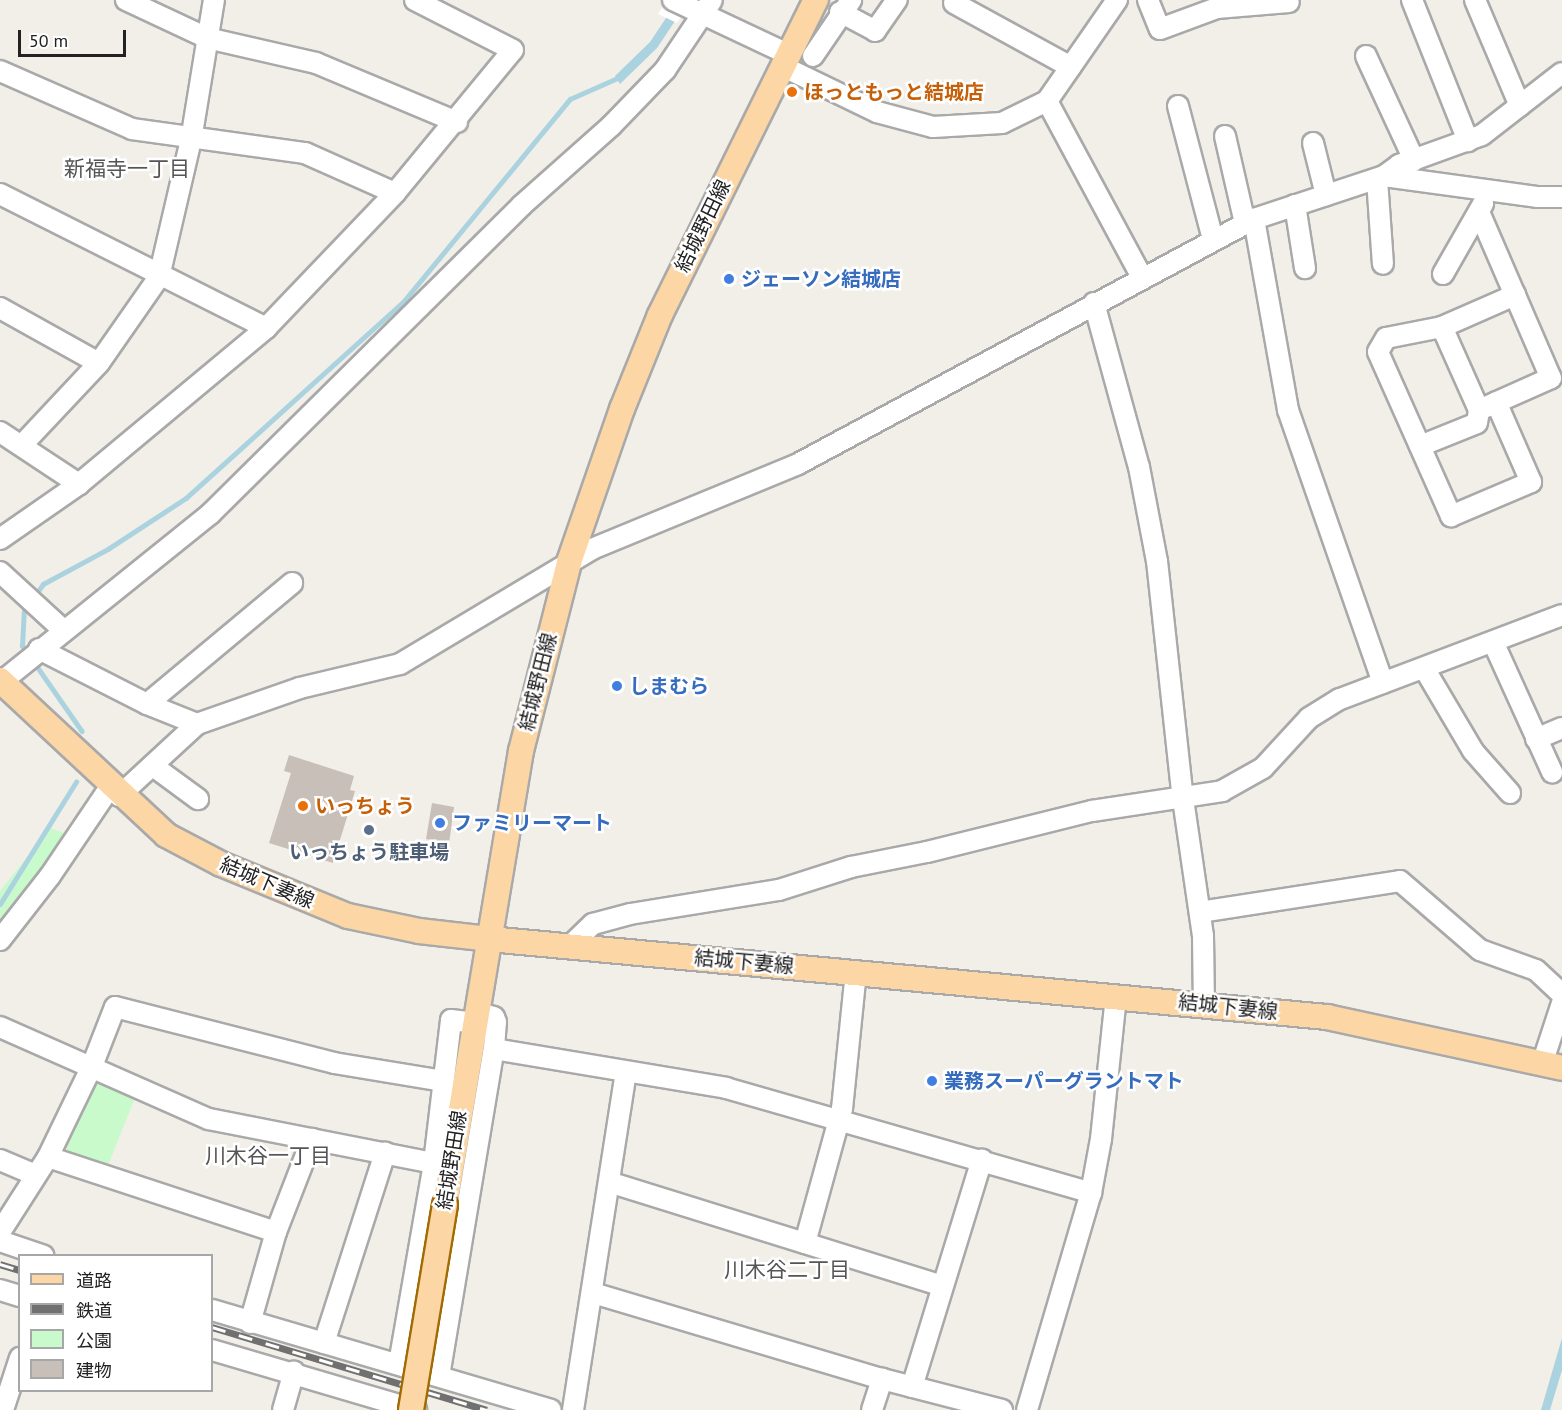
<!DOCTYPE html>
<meta charset="utf-8">
<style>
body{margin:0}
#map{position:relative;width:1562px;height:1410px;overflow:hidden;background:#f2efe9;font-family:"PT Sans","Noto Sans JP",sans-serif}
div>[style]{position:absolute}
.park>*{inset:0;background:#c8facc}
.water>*{inset:0;background:#aad3df}
.pier>*{inset:0;background:#fff}
.stream>*{height:4.5px;margin:-2.25px;padding:0 2.25px;transform-origin:2.25px;border-radius:2.25px;background:#aad3df}
.building>*{inset:0;background:#c7bfb8}
.roads{filter:drop-shadow(2px 0 #a9a9a9) drop-shadow(-2px 0 #a9a9a9) drop-shadow(0 2px #a9a9a9) drop-shadow(0 -2px #a9a9a9)}
.minor>*{height:20px;margin:-10px;padding:0 10px;transform-origin:10px;border-radius:10px;background:#fff}
.major>*{height:24px;margin:-12px;padding:0 12px;transform-origin:12px;border-radius:12px;background:#fcd6a4}
.rail>*{height:7px;margin-top:-3.5px;transform-origin:0;background:repeating-linear-gradient(90deg,#fff 0 14px,#707070 0 28px);box-sizing:border-box;border-block:2px solid #707070}
.bridges{filter:drop-shadow(2px 0 #a06b00) drop-shadow(-2px 0 #a06b00) drop-shadow(0 2px #a06b00) drop-shadow(0 -2px #a06b00)}
.major-bridge>*{height:24px;margin:-12px;padding:0 12px;transform-origin:12px;border-radius:12px;background:#fcd6a4}
.dots>*{width:16px;height:16px;translate:-50% -50%;box-sizing:border-box;border:3px solid #fff;border-radius:50%}
span{translate:-50% -50%;white-space:nowrap;text-align:center;line-height:1.15;-webkit-text-stroke:5px #fff;paint-order:stroke}
.food-label{font-size:20px;color:#c56008;font-weight:700}
.left{translate:0 -50%;text-align:left}
.street-label{font-size:20px;color:#222}
.shop-label{font-size:20px;color:#366cbe;font-weight:700}
.service-label{font-size:20px;color:#4e5e75;font-weight:700}
.neighbourhood-label{font-size:21px;color:#555}
.legend{position:absolute;left:18px;top:1254px;width:195px;height:138px;box-sizing:border-box;background:#fff;border:2px solid #a7a7a7;margin:0;padding:8px 10px;list-style:none;font-size:18px;color:#222}
.legend li{display:flex;align-items:center;gap:12px;height:30px}
.legend b{width:30px;border:2px solid #a7a7a7}
.scale{position:absolute;left:18px;top:30px;width:108px;height:27px;box-sizing:border-box;border:3px solid #222;border-top:0;padding-left:8px;font-size:18px;line-height:21px;white-space:nowrap;color:#222;-webkit-text-stroke:4px #fff;paint-order:stroke}
</style>
<div id="map">
<div class="park">
<i style="clip-path:polygon(50px 828px,76px 837px,0 926px,0 891px)"></i>
<i style="clip-path:polygon(95px 1075px,137px 1093px,107px 1168px,59px 1155px)"></i>
</div>
<div class="water">
<i style="clip-path:polygon(678px 0,689px 0,657px 48px,620px 84px,615px 76px,650px 42px)"></i>
<i style="clip-path:polygon(1562px 1338px,1562px 1370px,1550px 1410px,1541px 1410px)"></i>
</div>
<div class="pier">
<i style="clip-path:polygon(667px 0,692px 0,677px 23px,658px 14px)"></i>
</div>
<div class="stream">
<i style="left:33px;top:598px;width:17px;rotate:-54deg"></i>
<i style="left:43px;top:584px;width:74px;rotate:-28.3deg"></i>
<i style="left:108px;top:549px;width:93px;rotate:-33.2deg"></i>
<i style="left:186px;top:498px;width:294px;rotate:-42.1deg"></i>
<i style="left:404px;top:301px;width:261px;rotate:-50.6deg"></i>
<i style="left:570px;top:99px;width:57px;rotate:-23.9deg"></i>
<i style="left:28px;top:653px;width:9px;rotate:-131deg"></i>
<i style="left:22px;top:646px;width:35px;rotate:-87deg"></i>
<i style="left:24px;top:611px;width:7px;rotate:-56deg"></i>
<i style="left:34px;top:662px;width:84px;rotate:55.2deg"></i>
<i style="left:0;top:904px;width:144px;rotate:-58.1deg"></i>
</div>
<div class="building">
<i style="clip-path:polygon(289px 755px,354px 776px,350px 790px,355px 791px,333px 863px,269px 843px,291px 773px,284px 771px)"></i>
<i style="clip-path:polygon(432px 803px,454px 807px,449px 844px,426px 839px)"></i>
</div>
<div class="roads">
<div class="minor">
<i style="left:126px;top:0;width:89px;rotate:25.1deg"></i>
<i style="left:207px;top:38px;width:112px;rotate:12.9deg"></i>
<i style="left:316px;top:63px;width:153px;rotate:22.7deg"></i>
<i style="left:673px;top:0;width:127px;rotate:25.2deg"></i>
<i style="left:1148px;top:0;width:31px;rotate:68deg"></i>
<i style="left:1160px;top:29px;width:61px;rotate:-20.2deg"></i>
<i style="left:1217px;top:8px;width:72px;rotate:-4.8deg"></i>
<i style="left:1412px;top:0;width:152px;rotate:68.3deg"></i>
<i style="left:1475px;top:0;width:115px;rotate:67deg"></i>
<i style="left:954px;top:3px;width:133px;rotate:28.7deg"></i>
<i style="left:840px;top:12px;width:40px;rotate:28deg"></i>
<i style="left:875px;top:31px;width:38px;rotate:-55deg"></i>
<i style="left:813px;top:56px;width:68px;rotate:-55.8deg"></i>
<i style="left:1366px;top:56px;width:115px;rotate:65.2deg"></i>
<i style="left:782px;top:66px;width:106px;rotate:25.8deg"></i>
<i style="left:877px;top:112px;width:58px;rotate:15deg"></i>
<i style="left:933px;top:127px;width:69px;rotate:-3.3deg"></i>
<i style="left:1002px;top:123px;width:50px;rotate:-26.1deg"></i>
<i style="left:1047px;top:101px;width:123px;rotate:-55.3deg"></i>
<i style="left:0;top:71px;width:144px;rotate:23.7deg"></i>
<i style="left:132px;top:129px;width:175px;rotate:7.9deg"></i>
<i style="left:305px;top:153px;width:98px;rotate:24deg"></i>
<i style="left:1047px;top:101px;width:202px;rotate:61.7deg"></i>
<i style="left:1178px;top:106px;width:138px;rotate:75.3deg"></i>
<i style="left:1225px;top:136px;width:89px;rotate:77.1deg"></i>
<i style="left:1313px;top:143px;width:54px;rotate:76deg"></i>
<i style="left:1384px;top:176px;width:154px;rotate:7.8deg"></i>
<i style="left:1537px;top:197px;width:25px"></i>
<i style="left:1377px;top:179px;width:85px;rotate:86deg"></i>
<i style="left:0;top:194px;width:298px;rotate:26.7deg"></i>
<i style="left:1295px;top:205px;width:64px;rotate:81deg"></i>
<i style="left:1479px;top:212px;width:181px;rotate:66.6deg"></i>
<i style="left:1551px;top:378px;width:79px;rotate:156deg"></i>
<i style="left:1479px;top:410px;width:91px;rotate:-114deg"></i>
<i style="left:1442px;top:327px;width:80px;rotate:-23.7deg"></i>
<i style="left:1254px;top:219px;width:194px;rotate:79.9deg"></i>
<i style="left:1288px;top:410px;width:289px;rotate:70.8deg"></i>
<i style="left:1443px;top:274px;width:81px;rotate:-60.3deg"></i>
<i style="left:1094px;top:303px;width:170px;rotate:74.7deg"></i>
<i style="left:1139px;top:467px;width:96px;rotate:79.2deg"></i>
<i style="left:1157px;top:561px;width:239px;rotate:83.8deg"></i>
<i style="left:1183px;top:799px;width:138px;rotate:81.7deg"></i>
<i style="left:1203px;top:936px;width:69px;rotate:89.2deg"></i>
<i style="left:0;top:308px;width:113px;rotate:29.1deg"></i>
<i style="left:1442px;top:327px;width:57px;rotate:168.9deg"></i>
<i style="left:1386px;top:338px;width:16px;rotate:120deg"></i>
<i style="left:1378px;top:352px;width:180px;rotate:66deg"></i>
<i style="left:1451px;top:516px;width:87px;rotate:-23deg"></i>
<i style="left:1531px;top:482px;width:87px;rotate:-113.6deg"></i>
<i style="left:0;top:432px;width:95px;rotate:33.4deg"></i>
<i style="left:22px;top:445px;width:112px;rotate:-46.8deg"></i>
<i style="left:99px;top:363px;width:105px;rotate:-55.1deg"></i>
<i style="left:159px;top:277px;width:141px;rotate:-76.9deg"></i>
<i style="left:191px;top:140px;width:142px;rotate:-80.7deg"></i>
<i style="left:1420px;top:446px;width:61px;rotate:-22deg"></i>
<i style="left:1477px;top:423px;width:13px;rotate:-81deg"></i>
<i style="left:0;top:539px;width:96px;rotate:-34.8deg"></i>
<i style="left:79px;top:484px;width:244px;rotate:-39.8deg"></i>
<i style="left:266px;top:328px;width:187px;rotate:-46.3deg"></i>
<i style="left:395px;top:193px;width:185px;rotate:-50.5deg"></i>
<i style="left:513px;top:50px;width:110px;rotate:-153deg"></i>
<i style="left:0;top:572px;width:86px;rotate:42.6deg"></i>
<i style="left:1494px;top:644px;width:141px;rotate:65.6deg"></i>
<i style="left:39px;top:649px;width:121px;rotate:27deg"></i>
<i style="left:147px;top:704px;width:54px;rotate:21.8deg"></i>
<i style="left:1424px;top:668px;width:96px;rotate:59.4deg"></i>
<i style="left:1473px;top:751px;width:56px;rotate:48.6deg"></i>
<i style="left:0;top:683px;width:270px;rotate:-38.8deg"></i>
<i style="left:210px;top:514px;width:438px;rotate:-44.7deg"></i>
<i style="left:521px;top:206px;width:120px;rotate:-41.6deg"></i>
<i style="left:611px;top:126px;width:78px;rotate:-46deg"></i>
<i style="left:665px;top:70px;width:84px;rotate:-56.1deg"></i>
<i style="left:147px;top:704px;width:189px;rotate:-39.8deg"></i>
<i style="left:1536px;top:739px;width:28px;rotate:-23deg"></i>
<i style="left:153px;top:766px;width:56px;rotate:36.3deg"></i>
<i style="left:119px;top:796px;width:106px;rotate:-42.7deg"></i>
<i style="left:197px;top:724px;width:109px;rotate:-19.3deg"></i>
<i style="left:300px;top:688px;width:103px;rotate:-13.5deg"></i>
<i style="left:400px;top:664px;width:224px;rotate:-30.9deg"></i>
<i style="left:592px;top:549px;width:223px;rotate:-22.4deg"></i>
<i style="left:798px;top:464px;width:518px;rotate:-28.25deg"></i>
<i style="left:1254px;top:219px;width:137px;rotate:-18.3deg"></i>
<i style="left:1384px;top:176px;width:19px;rotate:-36deg"></i>
<i style="left:1399px;top:165px;width:88px;rotate:-19.9deg"></i>
<i style="left:1482px;top:135px;width:101px;rotate:-37.8deg"></i>
<i style="left:1200px;top:912px;width:202px;rotate:-8.8deg"></i>
<i style="left:1400px;top:881px;width:106px;rotate:40.8deg"></i>
<i style="left:1480px;top:950px;width:59px;rotate:19.7deg"></i>
<i style="left:1536px;top:970px;width:35px;rotate:43deg"></i>
<i style="left:0;top:940px;width:81px;rotate:-52deg"></i>
<i style="left:50px;top:876px;width:107px;rotate:-56deg"></i>
<i style="left:570px;top:946px;width:32px;rotate:-44deg"></i>
<i style="left:593px;top:924px;width:38px;rotate:-15deg"></i>
<i style="left:630px;top:914px;width:151px;rotate:-9.2deg"></i>
<i style="left:779px;top:890px;width:76px;rotate:-17.7deg"></i>
<i style="left:851px;top:867px;width:77px;rotate:-11.2deg"></i>
<i style="left:927px;top:852px;width:170px;rotate:-14deg"></i>
<i style="left:1092px;top:811px;width:132px;rotate:-8.7deg"></i>
<i style="left:1222px;top:791px;width:47px;rotate:-29.3deg"></i>
<i style="left:1263px;top:768px;width:68px;rotate:-47.4deg"></i>
<i style="left:1309px;top:718px;width:36px;rotate:-32deg"></i>
<i style="left:1340px;top:699px;width:237px;rotate:-20.7deg"></i>
<i style="left:0;top:1027px;width:228px;rotate:23.8deg"></i>
<i style="left:209px;top:1119px;width:229px;rotate:11.1deg"></i>
<i style="left:494px;top:1049px;width:235px;rotate:9.5deg"></i>
<i style="left:726px;top:1088px;width:380px;rotate:16deg"></i>
<i style="left:1542px;top:1064px;width:64px;rotate:-71.8deg"></i>
<i style="left:48px;top:1157px;width:240px;rotate:18.2deg"></i>
<i style="left:0;top:1160px;width:36px;rotate:23deg"></i>
<i style="left:612px;top:1183px;width:343px;rotate:17.3deg"></i>
<i style="left:0;top:1232px;width:89px;rotate:-57.4deg"></i>
<i style="left:48px;top:1157px;width:101px;rotate:-64.2deg"></i>
<i style="left:92px;top:1066px;width:63px;rotate:-68.7deg"></i>
<i style="left:115px;top:1007px;width:226px;rotate:14.3deg"></i>
<i style="left:334px;top:1063px;width:110px;rotate:9.4deg"></i>
<i style="left:0;top:1241px;width:46px;rotate:18.8deg"></i>
<i style="left:805px;top:1243px;width:139px;rotate:-74.6deg"></i>
<i style="left:842px;top:1109px;width:138px;rotate:-84.2deg"></i>
<i style="left:0;top:1290px;width:21px;rotate:17deg"></i>
<i style="left:593px;top:1293px;width:302px;rotate:16.6deg"></i>
<i style="left:882px;top:1379px;width:124px;rotate:14.5deg"></i>
<i style="left:212px;top:1310px;width:353px;rotate:16.4deg"></i>
<i style="left:250px;top:1323px;width:95px;rotate:-74.1deg"></i>
<i style="left:276px;top:1232px;width:100px;rotate:-68.8deg"></i>
<i style="left:324px;top:1343px;width:200px;rotate:-72.2deg"></i>
<i style="left:212px;top:1350px;width:213px;rotate:16.4deg"></i>
<i style="left:399px;top:1364px;width:204px;rotate:-80.1deg"></i>
<i style="left:434px;top:1163px;width:144px;rotate:-83.2deg"></i>
<i style="left:451px;top:1020px;width:24px;rotate:7deg"></i>
<i style="left:439px;top:1376px;width:332px;rotate:-80.5deg"></i>
<i style="left:494px;top:1049px;width:27px;rotate:-86deg"></i>
<i style="left:496px;top:1022px;width:5px;rotate:-112deg"></i>
<i style="left:494px;top:1017px;width:19px;rotate:-164deg"></i>
<i style="left:912px;top:1387px;width:238px;rotate:-72.9deg"></i>
<i style="left:3px;top:1410px;width:55px;rotate:-71.9deg"></i>
<i style="left:283px;top:1410px;width:40px;rotate:-74deg"></i>
<i style="left:573px;top:1410px;width:341px;rotate:-81.1deg"></i>
<i style="left:872px;top:1410px;width:33px;rotate:-72deg"></i>
<i style="left:1027px;top:1410px;width:226px;rotate:-73.6deg"></i>
<i style="left:1091px;top:1193px;width:55px;rotate:-79.5deg"></i>
<i style="left:1101px;top:1139px;width:144px;rotate:-84deg"></i>
</div>
<div class="major">
<i style="left:0;top:680px;width:227px;rotate:43deg"></i>
<i style="left:166px;top:835px;width:62px;rotate:27.8deg"></i>
<i style="left:221px;top:864px;width:137px;rotate:22.3deg"></i>
<i style="left:348px;top:916px;width:73px;rotate:11.9deg"></i>
<i style="left:419px;top:931px;width:70px;rotate:6.5deg"></i>
<i style="left:489px;top:939px;width:842px;rotate:5.32deg"></i>
<i style="left:1327px;top:1017px;width:240px;rotate:12.2deg"></i>
<i style="left:445px;top:1205px;width:460px;rotate:-80.5deg"></i>
<i style="left:521px;top:751px;width:195px;rotate:-75.7deg"></i>
<i style="left:569px;top:562px;width:162px;rotate:-70.9deg"></i>
<i style="left:622px;top:409px;width:101px;rotate:-68deg"></i>
<i style="left:660px;top:315px;width:352px;rotate:-63.7deg"></i>
</div>
</div>
<div class="rail">
<i style="left:0;top:1264px;width:21px;rotate:17deg"></i>
<i style="left:212px;top:1327px;width:287px;rotate:16.8deg"></i>
</div>
<div class="bridges">
<div class="major-bridge">
<i style="left:411px;top:1410px;width:208px;rotate:-80.6deg"></i>
</div>
</div>
<div class="dots">
<i style="left:792px;top:92px;background:#e8710a"></i>
<i style="left:729px;top:279px;background:#3f7fe0"></i>
<i style="left:617px;top:686px;background:#3f7fe0"></i>
<i style="left:303px;top:806px;background:#e8710a"></i>
<i style="left:440px;top:823px;background:#3f7fe0"></i>
<i style="left:369px;top:830px;background:#5c6f8a"></i>
<i style="left:932px;top:1081px;background:#3f7fe0"></i>
</div>
<div class="food-label">
<span class="left" style="left:804px;top:92px">ほっともっと結城店</span>
<span class="left" style="left:315px;top:806px">いっちょう</span>
</div>
<div class="street-label">
<span style="left:703px;top:226px;rotate:-64deg">結城野田線</span>
<span style="left:538px;top:682px;rotate:-76deg">結城野田線</span>
<span style="left:267px;top:883px;rotate:23deg">結城下妻線</span>
<span style="left:744px;top:962px;rotate:5deg">結城下妻線</span>
<span style="left:1228px;top:1007px;rotate:6deg">結城下妻線</span>
<span style="left:452px;top:1160px;rotate:-81deg">結城野田線</span>
</div>
<div class="shop-label">
<span class="left" style="left:741px;top:279px">ジェーソン結城店</span>
<span class="left" style="left:629px;top:686px">しまむら</span>
<span class="left" style="left:452px;top:823px">ファミリーマート</span>
<span class="left" style="left:944px;top:1081px">業務スーパーグラントマト</span>
</div>
<div class="service-label">
<span style="left:369px;top:852px">いっちょう駐車場</span>
</div>
<div class="neighbourhood-label">
<span style="left:127px;top:169px">新福寺一丁目</span>
<span style="left:268px;top:1156px">川木谷一丁目</span>
<span style="left:787px;top:1270px">川木谷二丁目</span>
</div>
<ul class="legend">
<li><b style="height:8px;background:#fcd6a4"></b>道路</li>
<li><b style="height:8px;background:#707070"></b>鉄道</li>
<li><b style="height:16px;background:#c8facc"></b>公園</li>
<li><b style="height:16px;background:#c7bfb8"></b>建物</li>
</ul>
<div class="scale">50 m</div>
</div>
